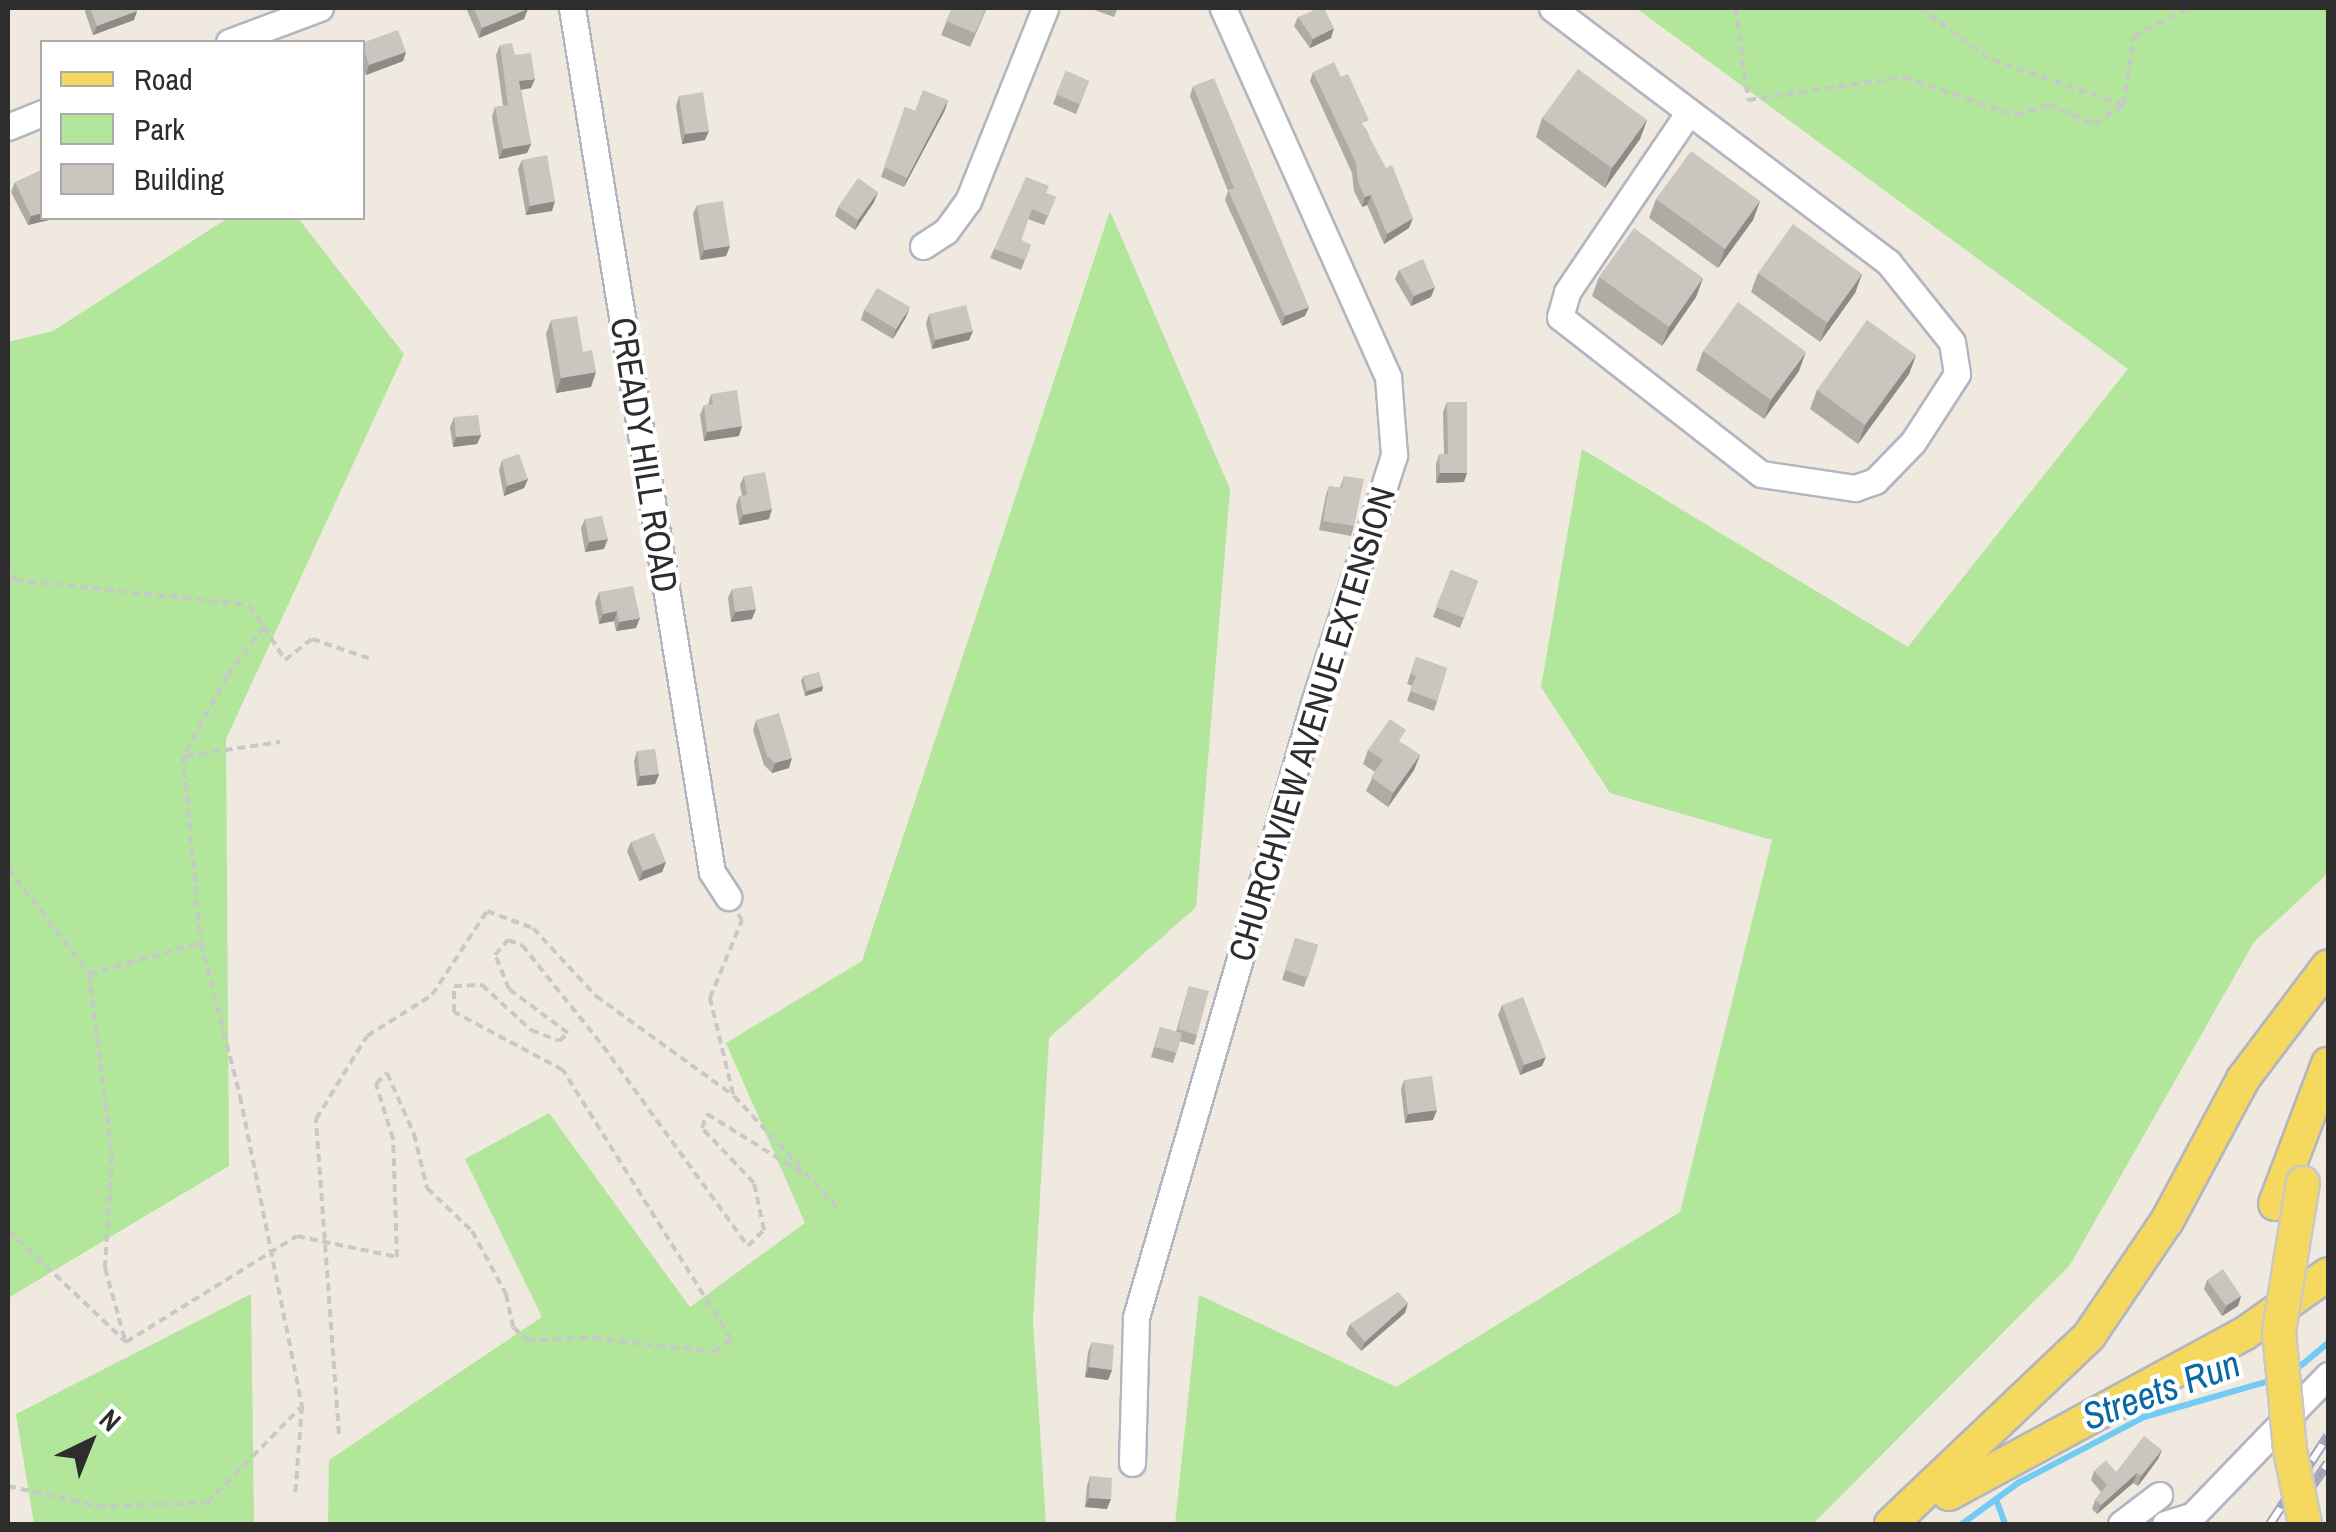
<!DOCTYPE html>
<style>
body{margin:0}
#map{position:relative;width:2336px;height:1532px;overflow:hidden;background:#efe9e0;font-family:"Archivo Narrow",sans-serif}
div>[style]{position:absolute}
.green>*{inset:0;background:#b2e69b}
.stream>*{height:6px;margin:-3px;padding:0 3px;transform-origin:3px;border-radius:3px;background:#71cbf2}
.path>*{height:4px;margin-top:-2px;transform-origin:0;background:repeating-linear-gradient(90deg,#c8c8c8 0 8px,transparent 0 13px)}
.roads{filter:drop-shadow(2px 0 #b3b5c1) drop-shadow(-2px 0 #b3b5c1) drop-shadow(0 2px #b3b5c1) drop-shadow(0 -2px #b3b5c1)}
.minor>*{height:25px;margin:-12.5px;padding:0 12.5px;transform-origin:12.5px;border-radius:12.5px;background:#fff}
.major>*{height:32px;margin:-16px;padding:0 16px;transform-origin:16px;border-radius:16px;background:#f5d85e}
.rail>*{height:10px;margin-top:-5px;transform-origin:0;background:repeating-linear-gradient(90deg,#fff 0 19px,#a2a4b8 0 38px);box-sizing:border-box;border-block:2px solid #a2a4b8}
.bridges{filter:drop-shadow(2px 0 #c8c8c8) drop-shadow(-2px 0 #c8c8c8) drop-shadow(0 2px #c8c8c8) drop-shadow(0 -2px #c8c8c8)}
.major-bridge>*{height:32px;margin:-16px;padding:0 16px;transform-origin:16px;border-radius:16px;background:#f5d85e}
.wall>*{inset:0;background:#aeaaa4}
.shaded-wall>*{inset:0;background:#8d8b86}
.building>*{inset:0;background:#cac6bf}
span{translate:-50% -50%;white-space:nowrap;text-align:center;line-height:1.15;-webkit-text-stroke:8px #fff;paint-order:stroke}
.street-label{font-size:35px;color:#2d2d2d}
.water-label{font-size:38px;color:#0a69a4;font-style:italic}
.frame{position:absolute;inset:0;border:10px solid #2d2d2d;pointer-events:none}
.legend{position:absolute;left:40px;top:40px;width:325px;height:180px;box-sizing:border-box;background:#fff;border:2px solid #ababab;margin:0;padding:12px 18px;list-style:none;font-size:30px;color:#2d2d2d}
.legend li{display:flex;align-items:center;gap:20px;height:50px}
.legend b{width:50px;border:2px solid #ababab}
.north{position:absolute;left:40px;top:1392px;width:100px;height:100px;-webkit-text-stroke:8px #fff;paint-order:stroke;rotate:43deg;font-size:28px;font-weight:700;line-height:40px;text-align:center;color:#2d2d2d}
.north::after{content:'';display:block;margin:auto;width:35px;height:45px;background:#2d2d2d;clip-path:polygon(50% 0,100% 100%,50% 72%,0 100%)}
</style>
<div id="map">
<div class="green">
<i style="clip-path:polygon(1636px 8px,2328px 8px,2328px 873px,2254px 942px,2070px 1265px,1813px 1524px,1175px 1524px,1199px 1295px,1396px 1387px,1680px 1212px,1772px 840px,1610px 793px,1541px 687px,1582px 449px,1908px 647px,2128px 369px)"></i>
<i style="clip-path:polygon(1110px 211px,1230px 489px,1196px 907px,1049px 1038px,1033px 1321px,1046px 1524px,328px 1524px,329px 1460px,542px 1317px,465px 1159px,549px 1113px,690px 1307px,805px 1223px,726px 1043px,862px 961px)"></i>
<i style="clip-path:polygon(228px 218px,298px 218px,404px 354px,226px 739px,229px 1166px,8px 1298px,8px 342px,53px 331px)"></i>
<i style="clip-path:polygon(251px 1294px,254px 1524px,34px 1524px,16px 1414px)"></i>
</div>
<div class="stream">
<i style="left:2292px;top:1373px;width:47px;rotate:-39.8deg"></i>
<i style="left:1996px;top:1499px;width:27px;rotate:70deg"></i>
<i style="left:1962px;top:1524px;width:69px;rotate:-36.2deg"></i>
<i style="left:2018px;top:1483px;width:142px;rotate:-27.6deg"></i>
<i style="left:2144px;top:1417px;width:137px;rotate:-16.1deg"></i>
</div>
<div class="path">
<i style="left:1736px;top:8px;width:93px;rotate:82.6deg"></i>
<i style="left:1748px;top:100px;width:158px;rotate:-8.4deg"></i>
<i style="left:1904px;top:77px;width:118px;rotate:18.7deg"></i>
<i style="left:2016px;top:115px;width:34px;rotate:-17deg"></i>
<i style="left:2049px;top:105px;width:50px;rotate:22.4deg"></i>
<i style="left:2095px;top:124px;width:34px;rotate:-34deg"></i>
<i style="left:2123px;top:105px;width:143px;rotate:-160.8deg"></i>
<i style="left:1988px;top:58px;width:84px;rotate:-143.3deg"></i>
<i style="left:2123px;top:105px;width:70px;rotate:-80.9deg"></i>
<i style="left:2134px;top:36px;width:61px;rotate:-27.4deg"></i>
<i style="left:8px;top:563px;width:18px;rotate:68deg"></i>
<i style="left:15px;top:580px;width:236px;rotate:6.1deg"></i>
<i style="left:250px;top:605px;width:65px;rotate:57.5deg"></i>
<i style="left:285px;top:660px;width:34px;rotate:-38deg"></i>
<i style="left:312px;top:639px;width:62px;rotate:18.7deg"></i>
<i style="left:264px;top:627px;width:61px;rotate:127.1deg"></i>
<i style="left:227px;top:676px;width:92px;rotate:118.5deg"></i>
<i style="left:183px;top:757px;width:187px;rotate:84.5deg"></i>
<i style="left:201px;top:943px;width:158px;rotate:75.7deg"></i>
<i style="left:240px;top:1096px;width:316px;rotate:78.7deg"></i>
<i style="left:302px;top:1406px;width:91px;rotate:94.4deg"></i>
<i style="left:186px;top:756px;width:95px;rotate:-8.5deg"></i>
<i style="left:8px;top:868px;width:133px;rotate:52.6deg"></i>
<i style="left:89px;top:974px;width:116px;rotate:-15.5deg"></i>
<i style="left:89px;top:974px;width:183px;rotate:82.8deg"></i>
<i style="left:112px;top:1156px;width:112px;rotate:93.6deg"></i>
<i style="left:105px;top:1268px;width:75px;rotate:74.5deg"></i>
<i style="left:733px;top:1094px;width:99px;rotate:-103.5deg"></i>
<i style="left:710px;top:998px;width:84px;rotate:-67.7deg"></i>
<i style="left:742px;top:920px;width:7px;rotate:-124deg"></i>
<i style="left:8px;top:1230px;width:163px;rotate:43.5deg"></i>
<i style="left:126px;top:1342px;width:201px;rotate:-31.8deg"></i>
<i style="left:297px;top:1236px;width:102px;rotate:11.9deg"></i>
<i style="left:397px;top:1257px;width:118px;rotate:-91.9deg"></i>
<i style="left:393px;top:1139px;width:58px;rotate:-107.2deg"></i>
<i style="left:376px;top:1084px;width:16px;rotate:-45deg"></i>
<i style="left:387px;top:1073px;width:67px;rotate:66.1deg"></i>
<i style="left:414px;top:1134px;width:56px;rotate:76.5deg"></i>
<i style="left:427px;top:1188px;width:62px;rotate:43.7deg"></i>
<i style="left:472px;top:1231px;width:72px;rotate:61.6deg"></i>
<i style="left:506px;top:1294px;width:34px;rotate:78deg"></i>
<i style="left:513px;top:1327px;width:19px;rotate:43deg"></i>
<i style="left:527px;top:1340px;width:66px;rotate:-1.7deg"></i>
<i style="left:593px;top:1338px;width:122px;rotate:6.6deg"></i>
<i style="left:714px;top:1352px;width:21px;rotate:-37deg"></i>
<i style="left:731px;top:1339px;width:317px;rotate:-122deg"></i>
<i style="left:563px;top:1070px;width:123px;rotate:-152deg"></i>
<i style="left:454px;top:1012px;width:26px;rotate:-90deg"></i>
<i style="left:454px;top:986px;width:28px;rotate:-2deg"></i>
<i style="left:482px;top:985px;width:67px;rotate:42.6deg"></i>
<i style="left:531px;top:1030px;width:30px;rotate:21deg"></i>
<i style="left:559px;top:1041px;width:12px;rotate:-42deg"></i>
<i style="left:568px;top:1033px;width:74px;rotate:-143.3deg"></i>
<i style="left:509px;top:989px;width:37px;rotate:-112deg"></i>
<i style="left:495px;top:955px;width:20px;rotate:-49deg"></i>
<i style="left:508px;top:940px;width:15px;rotate:20deg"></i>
<i style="left:522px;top:945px;width:129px;rotate:51.3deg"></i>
<i style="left:603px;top:1046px;width:247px;rotate:54.1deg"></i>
<i style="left:748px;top:1246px;width:23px;rotate:-45deg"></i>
<i style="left:764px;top:1230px;width:48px;rotate:-102deg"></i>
<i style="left:754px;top:1183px;width:76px;rotate:-133.4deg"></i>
<i style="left:702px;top:1128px;width:15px;rotate:-70deg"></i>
<i style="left:707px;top:1114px;width:121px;rotate:31.9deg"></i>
<i style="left:339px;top:1434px;width:316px;rotate:-94.2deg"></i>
<i style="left:316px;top:1119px;width:97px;rotate:-58.4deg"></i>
<i style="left:367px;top:1036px;width:77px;rotate:-32.2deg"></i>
<i style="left:432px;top:995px;width:100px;rotate:-56.8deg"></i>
<i style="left:487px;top:911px;width:49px;rotate:20.3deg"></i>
<i style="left:533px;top:928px;width:93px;rotate:47.2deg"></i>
<i style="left:596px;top:996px;width:170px;rotate:35.9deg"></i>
<i style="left:734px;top:1096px;width:154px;rotate:47.1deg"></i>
<i style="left:8px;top:1486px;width:91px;rotate:12.7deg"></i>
<i style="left:97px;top:1506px;width:110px;rotate:-1.6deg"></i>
<i style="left:207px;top:1503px;width:133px;rotate:-45.6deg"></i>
</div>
<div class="roads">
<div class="minor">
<i style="left:572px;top:8px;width:875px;rotate:80.8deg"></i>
<i style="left:712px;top:872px;width:30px;rotate:57deg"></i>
<i style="left:1552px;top:8px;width:421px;rotate:37.1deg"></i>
<i style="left:1888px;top:262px;width:102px;rotate:51.3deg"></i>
<i style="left:1952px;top:342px;width:32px;rotate:81deg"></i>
<i style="left:1957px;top:374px;width:81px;rotate:122.9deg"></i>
<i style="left:1913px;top:442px;width:54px;rotate:134.3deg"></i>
<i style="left:1875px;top:481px;width:21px;rotate:161deg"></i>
<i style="left:1855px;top:488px;width:95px;rotate:-171.5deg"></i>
<i style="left:1761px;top:474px;width:255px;rotate:-142deg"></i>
<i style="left:1560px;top:317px;width:26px;rotate:-74deg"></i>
<i style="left:1567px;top:292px;width:216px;rotate:-55.9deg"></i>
<i style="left:229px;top:42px;width:97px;rotate:-20.5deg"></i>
<i style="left:8px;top:127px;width:37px;rotate:-22deg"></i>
<i style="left:923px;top:246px;width:27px;rotate:-33deg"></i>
<i style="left:946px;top:231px;width:37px;rotate:-54deg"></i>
<i style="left:968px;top:201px;width:208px;rotate:-68.2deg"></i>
<i style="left:1132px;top:1463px;width:146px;rotate:-88.4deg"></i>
<i style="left:1136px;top:1317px;width:639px;rotate:-73.83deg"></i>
<i style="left:1314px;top:703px;width:261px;rotate:-72.1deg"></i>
<i style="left:1394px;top:455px;width:78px;rotate:-94.4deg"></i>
<i style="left:1388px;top:377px;width:404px;rotate:-114.1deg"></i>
<i style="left:2121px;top:1524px;width:48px;rotate:-37.3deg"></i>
<i style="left:2165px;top:1524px;width:28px;rotate:-17deg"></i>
<i style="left:2192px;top:1516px;width:196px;rotate:-46deg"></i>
</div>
<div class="major">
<i style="left:2275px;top:1204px;width:150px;rotate:-69.3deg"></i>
<i style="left:1949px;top:1494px;width:336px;rotate:-28.5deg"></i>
<i style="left:2244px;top:1334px;width:103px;rotate:-35.5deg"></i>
<i style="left:1891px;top:1524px;width:273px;rotate:-43.5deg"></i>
<i style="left:2089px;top:1336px;width:139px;rotate:-55.9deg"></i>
<i style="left:2167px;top:1221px;width:161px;rotate:-61.8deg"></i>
<i style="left:2243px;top:1079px;width:141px;rotate:-53deg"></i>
</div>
</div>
<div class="rail">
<i style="left:2302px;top:1500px;width:45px;rotate:-54.9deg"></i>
<i style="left:2270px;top:1524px;width:105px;rotate:-56.6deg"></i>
</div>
<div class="bridges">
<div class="major-bridge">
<i style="left:2303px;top:1183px;width:150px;rotate:99.2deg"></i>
<i style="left:2279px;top:1331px;width:120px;rotate:84.7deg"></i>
<i style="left:2290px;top:1450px;width:76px;rotate:78.5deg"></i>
</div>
</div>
<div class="wall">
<i style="clip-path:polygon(86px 8px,136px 8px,137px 11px,134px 20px,93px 35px,85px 12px)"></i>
<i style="clip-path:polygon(466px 8px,527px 8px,524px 19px,479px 38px)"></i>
<i style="clip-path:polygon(952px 8px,987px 8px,970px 47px,941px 35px)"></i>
<i style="clip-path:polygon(1092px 8px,1118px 8px,1114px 17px,1092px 9px)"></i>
<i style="clip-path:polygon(1298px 17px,1331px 38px,1310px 48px,1294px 26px)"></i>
<i style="clip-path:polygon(362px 43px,406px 52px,403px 61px,366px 75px,362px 66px)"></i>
<i style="clip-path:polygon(500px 45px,515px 55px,531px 88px,521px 90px,531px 144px,527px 153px,499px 159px,492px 117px,495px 107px,503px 106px,496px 55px)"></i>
<i style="clip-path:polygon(1066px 71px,1089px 81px,1076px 114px,1053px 104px)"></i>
<i style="clip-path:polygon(1313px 72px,1366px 129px,1409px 228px,1384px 244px,1367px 205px,1362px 207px,1354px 191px,1352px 173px,1310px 81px)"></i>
<i style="clip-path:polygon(1193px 86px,1305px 316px,1282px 326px,1225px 200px,1228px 191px,1190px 96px)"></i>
<i style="clip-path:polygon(679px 96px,705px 140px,682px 144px,676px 106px)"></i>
<i style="clip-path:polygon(948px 100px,945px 110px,904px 187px,881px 177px,905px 107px,915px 111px)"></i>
<i style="clip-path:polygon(1542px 118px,1647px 120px,1640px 139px,1605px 188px,1536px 137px)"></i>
<i style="clip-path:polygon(522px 160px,552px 211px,526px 215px,518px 169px)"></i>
<i style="clip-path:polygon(15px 182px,42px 218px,57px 218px,28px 225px,11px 192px)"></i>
<i style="clip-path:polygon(878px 192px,874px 202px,855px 230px,835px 216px,838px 207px)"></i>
<i style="clip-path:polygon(1046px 193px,1056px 197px,1044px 225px,1028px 219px,1021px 240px,1031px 245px,1021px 270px,990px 258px,994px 249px)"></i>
<i style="clip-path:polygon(1656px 199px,1760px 201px,1753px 220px,1718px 268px,1649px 218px)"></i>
<i style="clip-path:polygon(697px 205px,730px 246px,726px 256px,700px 260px,693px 214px)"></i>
<i style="clip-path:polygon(1399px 270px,1431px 297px,1411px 306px,1395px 279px)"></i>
<i style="clip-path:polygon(1758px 273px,1862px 274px,1855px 293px,1820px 342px,1751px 292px)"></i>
<i style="clip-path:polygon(1599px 277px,1703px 278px,1696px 297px,1662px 346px,1592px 296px)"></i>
<i style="clip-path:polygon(864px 310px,906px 317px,893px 339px,861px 320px)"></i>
<i style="clip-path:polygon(929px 314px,973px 331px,969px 340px,932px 349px,926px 324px)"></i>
<i style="clip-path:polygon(551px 320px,591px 387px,556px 393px,546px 334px)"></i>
<i style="clip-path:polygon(1703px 351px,1799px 371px,1764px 419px,1696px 370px)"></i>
<i style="clip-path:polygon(1916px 355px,1909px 374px,1858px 444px,1810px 409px,1817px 390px)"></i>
<i style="clip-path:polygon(711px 394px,739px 436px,704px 441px,700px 415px,704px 405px,708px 405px)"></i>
<i style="clip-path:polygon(1447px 402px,1464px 482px,1436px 483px,1436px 464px,1439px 454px,1444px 454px,1443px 412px)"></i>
<i style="clip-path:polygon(454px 417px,481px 435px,477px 444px,453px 447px,450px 427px)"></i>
<i style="clip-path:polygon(502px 460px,528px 479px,524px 488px,504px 496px,499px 470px)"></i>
<i style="clip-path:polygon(744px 476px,769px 519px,739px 525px,736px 506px,739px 496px,742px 496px,740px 485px)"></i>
<i style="clip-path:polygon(1344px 476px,1354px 526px,1351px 536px,1319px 530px,1326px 495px,1329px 486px,1340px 488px)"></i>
<i style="clip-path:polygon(585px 519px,604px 549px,585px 552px,581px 528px)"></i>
<i style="clip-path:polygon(1451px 570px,1478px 581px,1460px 628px,1433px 617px)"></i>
<i style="clip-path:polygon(732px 589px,752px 619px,731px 622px,728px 598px)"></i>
<i style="clip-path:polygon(599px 592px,636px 628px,616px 631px,614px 621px,599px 624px,595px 602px)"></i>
<i style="clip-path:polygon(1416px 657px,1447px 668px,1434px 711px,1407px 701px,1412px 686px,1407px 684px)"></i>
<i style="clip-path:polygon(803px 676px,823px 686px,822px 691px,805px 696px,801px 681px)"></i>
<i style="clip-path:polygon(756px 720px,789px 768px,772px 773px,764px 765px,753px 730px)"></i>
<i style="clip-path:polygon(1402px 743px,1420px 755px,1414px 770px,1388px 807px,1366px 791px,1375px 772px,1363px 764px,1368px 750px)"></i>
<i style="clip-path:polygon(637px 751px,659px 774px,655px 784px,637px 786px,634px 761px)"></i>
<i style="clip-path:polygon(631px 842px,666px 862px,662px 872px,639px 881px,627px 851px)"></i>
<i style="clip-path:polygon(1295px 938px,1318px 945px,1304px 987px,1282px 980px)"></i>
<i style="clip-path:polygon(1189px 986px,1197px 1035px,1194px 1045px,1180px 1041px,1173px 1063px,1151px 1057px,1160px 1027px,1176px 1032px)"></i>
<i style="clip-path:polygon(1502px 1005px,1542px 1066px,1520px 1075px,1498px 1015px)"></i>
<i style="clip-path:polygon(1404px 1080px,1433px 1120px,1405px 1123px,1401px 1089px)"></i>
<i style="clip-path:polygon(2207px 1280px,2241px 1296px,2238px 1306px,2222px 1316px,2204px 1289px)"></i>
<i style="clip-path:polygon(1405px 1313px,1361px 1351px,1346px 1334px,1350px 1324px)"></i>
<i style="clip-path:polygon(1092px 1342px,1112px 1370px,1108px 1380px,1085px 1377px,1088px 1352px)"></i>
<i style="clip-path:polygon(2162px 1450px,2158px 1459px,2138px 1486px,2133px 1483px,2097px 1514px,2092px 1509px,2095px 1500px,2101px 1492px,2091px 1480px,2094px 1471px,2116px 1472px)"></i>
<i style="clip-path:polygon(1090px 1476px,1107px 1509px,1085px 1507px,1087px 1486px)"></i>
</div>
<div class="shaded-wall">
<i style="clip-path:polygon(528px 9px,524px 19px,479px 38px,482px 28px)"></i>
<i style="clip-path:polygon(137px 11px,134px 20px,93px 35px,97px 26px)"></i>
<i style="clip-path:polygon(1334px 28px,1331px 38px,1310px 48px,1313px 39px)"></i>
<i style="clip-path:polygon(406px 52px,403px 61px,366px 75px,369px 65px)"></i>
<i style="clip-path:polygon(535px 79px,531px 88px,516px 90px,519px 81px)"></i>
<i style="clip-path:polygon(948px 100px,945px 110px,904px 187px,907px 178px)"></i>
<i style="clip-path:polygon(1647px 120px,1640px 139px,1605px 188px,1612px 168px)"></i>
<i style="clip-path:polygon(709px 131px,705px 140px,682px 144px,685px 134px)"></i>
<i style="clip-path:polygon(531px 144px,527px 153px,499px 159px,503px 149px)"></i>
<i style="clip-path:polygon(878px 192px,874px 202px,855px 230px,858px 220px)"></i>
<i style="clip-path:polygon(1371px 195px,1367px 205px,1362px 207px,1365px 197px)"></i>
<i style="clip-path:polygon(555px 201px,552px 211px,526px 215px,530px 206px)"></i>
<i style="clip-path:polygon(1760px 201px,1753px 220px,1718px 268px,1725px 249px)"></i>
<i style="clip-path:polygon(42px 213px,42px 218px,57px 218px,28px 225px,31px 216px)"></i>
<i style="clip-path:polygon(1413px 218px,1409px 228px,1384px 244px,1387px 234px)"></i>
<i style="clip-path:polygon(730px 246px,726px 256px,700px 260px,704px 250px)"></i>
<i style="clip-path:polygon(1862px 274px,1855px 293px,1820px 342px,1827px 323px)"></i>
<i style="clip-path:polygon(1703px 278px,1696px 297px,1662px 346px,1669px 327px)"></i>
<i style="clip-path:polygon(1435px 287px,1431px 297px,1411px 306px,1414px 296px)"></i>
<i style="clip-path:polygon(910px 307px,906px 317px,893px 339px,896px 329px)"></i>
<i style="clip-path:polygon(1309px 307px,1305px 316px,1282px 326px,1285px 316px)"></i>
<i style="clip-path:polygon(973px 331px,969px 340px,932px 349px,935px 340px)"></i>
<i style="clip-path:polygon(1806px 352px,1799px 371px,1764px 419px,1771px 400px)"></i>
<i style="clip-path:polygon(1916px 355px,1909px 374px,1858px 444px,1865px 425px)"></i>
<i style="clip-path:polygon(596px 372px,591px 387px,556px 393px,561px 378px)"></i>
<i style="clip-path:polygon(742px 426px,739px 436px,704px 441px,707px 432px)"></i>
<i style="clip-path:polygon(481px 435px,477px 444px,453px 447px,456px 437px)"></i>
<i style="clip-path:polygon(1440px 473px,1467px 473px,1464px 482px,1436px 483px)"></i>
<i style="clip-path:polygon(528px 479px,524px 488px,504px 496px,507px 486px)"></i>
<i style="clip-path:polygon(772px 509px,769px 519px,739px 525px,743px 515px)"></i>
<i style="clip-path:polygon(608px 539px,604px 549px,585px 552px,589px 542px)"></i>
<i style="clip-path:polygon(756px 609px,752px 619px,731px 622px,735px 612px)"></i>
<i style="clip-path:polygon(617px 611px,614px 621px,599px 624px,603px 614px)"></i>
<i style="clip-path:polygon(640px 618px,636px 628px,616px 631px,619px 622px)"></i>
<i style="clip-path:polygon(823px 686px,822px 691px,805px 696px,807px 691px)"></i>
<i style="clip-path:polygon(1420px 755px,1414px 770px,1388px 807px,1393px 793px)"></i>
<i style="clip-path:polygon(792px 758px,789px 768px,772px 773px,775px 763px)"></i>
<i style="clip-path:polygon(659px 774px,655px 784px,637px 786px,640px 776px)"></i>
<i style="clip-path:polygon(666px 862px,662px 872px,639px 881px,643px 871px)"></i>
<i style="clip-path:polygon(1546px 1057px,1542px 1066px,1520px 1075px,1524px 1065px)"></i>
<i style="clip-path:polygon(1437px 1110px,1433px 1120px,1405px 1123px,1408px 1114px)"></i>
<i style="clip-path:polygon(2241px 1296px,2238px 1306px,2222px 1316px,2226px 1306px)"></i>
<i style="clip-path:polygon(1408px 1303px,1405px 1313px,1361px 1351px,1365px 1342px)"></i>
<i style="clip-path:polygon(1089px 1367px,1112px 1370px,1108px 1380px,1085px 1377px)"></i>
<i style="clip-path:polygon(2162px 1450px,2158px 1459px,2138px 1486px,2141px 1476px)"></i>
<i style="clip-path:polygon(2137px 1473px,2133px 1483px,2097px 1514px,2101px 1505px)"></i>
<i style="clip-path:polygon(1089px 1498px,1111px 1499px,1107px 1509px,1085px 1507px)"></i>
</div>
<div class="building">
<i style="clip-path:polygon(90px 8px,136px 8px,137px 11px,97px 26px)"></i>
<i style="clip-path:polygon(474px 8px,527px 8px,528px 9px,482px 28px)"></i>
<i style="clip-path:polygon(952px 8px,986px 8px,975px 33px,946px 21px)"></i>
<i style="clip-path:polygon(1319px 8px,1324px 8px,1334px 28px,1313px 39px,1298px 17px)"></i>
<i style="clip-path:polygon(398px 30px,406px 52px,369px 65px,362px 43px)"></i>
<i style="clip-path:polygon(512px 43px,515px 55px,531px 53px,535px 79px,519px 81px,531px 144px,503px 149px,495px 107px,508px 105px,500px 45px)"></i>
<i style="clip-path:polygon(1334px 62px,1341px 77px,1348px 74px,1369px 120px,1362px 123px,1386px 168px,1392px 165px,1413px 218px,1387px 234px,1371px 195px,1365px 197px,1358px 182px,1356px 163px,1313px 72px)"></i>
<i style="clip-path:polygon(1578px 69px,1647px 120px,1612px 168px,1542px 118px)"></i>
<i style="clip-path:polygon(1066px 71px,1089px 81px,1079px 104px,1056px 94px)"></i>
<i style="clip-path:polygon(1214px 78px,1309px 307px,1285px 316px,1228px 190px,1234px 188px,1193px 86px)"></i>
<i style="clip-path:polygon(923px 90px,948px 100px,907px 178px,884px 167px,905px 107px,915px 111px)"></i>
<i style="clip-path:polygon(703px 92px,709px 131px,685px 134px,679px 96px)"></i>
<i style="clip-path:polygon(1691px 151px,1760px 201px,1725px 249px,1656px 199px)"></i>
<i style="clip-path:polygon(547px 155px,555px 201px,530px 206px,522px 160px)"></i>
<i style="clip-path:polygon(41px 170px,42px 172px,42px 213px,31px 216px,15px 182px)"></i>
<i style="clip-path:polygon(1026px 177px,1049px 186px,1046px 193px,1056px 197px,1048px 216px,1032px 209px,1021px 240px,1031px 245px,1025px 260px,994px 249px)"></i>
<i style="clip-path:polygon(858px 178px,878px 192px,858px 220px,838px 207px)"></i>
<i style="clip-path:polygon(723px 201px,730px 246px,704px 250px,697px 205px)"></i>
<i style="clip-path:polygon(1793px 224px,1862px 274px,1827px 323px,1758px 273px)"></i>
<i style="clip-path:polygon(1634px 228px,1703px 278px,1669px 327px,1599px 277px)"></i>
<i style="clip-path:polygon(1423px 259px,1435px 287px,1414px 296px,1399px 270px)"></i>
<i style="clip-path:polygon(877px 288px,910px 307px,896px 329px,864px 310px)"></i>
<i style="clip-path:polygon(1738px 302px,1806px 352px,1771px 400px,1703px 351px)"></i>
<i style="clip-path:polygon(966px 305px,973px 331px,935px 340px,929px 314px)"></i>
<i style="clip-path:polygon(577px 316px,583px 352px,592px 350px,596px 372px,561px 378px,551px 320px)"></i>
<i style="clip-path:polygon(1867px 320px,1916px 355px,1865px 425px,1817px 390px)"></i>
<i style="clip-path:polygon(737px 390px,742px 426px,707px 432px,704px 405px,713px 404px,711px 394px)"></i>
<i style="clip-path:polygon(1447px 402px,1467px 402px,1467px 473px,1440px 473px,1439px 454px,1448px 454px)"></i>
<i style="clip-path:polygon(478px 415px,481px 435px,456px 437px,454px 417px)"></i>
<i style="clip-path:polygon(519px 454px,528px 479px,507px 486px,502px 460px)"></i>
<i style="clip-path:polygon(765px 472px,772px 509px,743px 515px,739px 496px,747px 495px,744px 476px)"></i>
<i style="clip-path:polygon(1344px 476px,1364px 479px,1354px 526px,1323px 521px,1329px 486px,1342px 488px)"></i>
<i style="clip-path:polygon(602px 516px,608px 539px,589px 542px,585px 519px)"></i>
<i style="clip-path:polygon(1451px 570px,1478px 581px,1464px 618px,1436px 607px)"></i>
<i style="clip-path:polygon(633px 586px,640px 618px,619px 622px,617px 611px,603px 614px,599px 592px)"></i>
<i style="clip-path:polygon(752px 586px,756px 609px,735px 612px,732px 589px)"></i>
<i style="clip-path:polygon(1416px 657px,1447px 668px,1437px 701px,1410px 691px,1416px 676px,1411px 674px)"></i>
<i style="clip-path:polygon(819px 672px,823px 686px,807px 691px,803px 676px)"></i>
<i style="clip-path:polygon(779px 713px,792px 758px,775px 763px,767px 756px,756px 720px)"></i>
<i style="clip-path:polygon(1390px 719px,1406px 730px,1399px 741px,1420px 755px,1393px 793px,1371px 777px,1383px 760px,1368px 750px)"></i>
<i style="clip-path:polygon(655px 749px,659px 774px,640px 776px,637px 751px)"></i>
<i style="clip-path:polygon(654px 833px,666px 862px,643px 871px,631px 842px)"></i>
<i style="clip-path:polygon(1295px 938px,1318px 945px,1308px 978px,1285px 970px)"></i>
<i style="clip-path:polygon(1189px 986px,1209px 991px,1197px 1035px,1178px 1029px)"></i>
<i style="clip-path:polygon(1523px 997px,1546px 1057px,1524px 1065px,1502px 1005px)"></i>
<i style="clip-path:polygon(1160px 1027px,1182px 1033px,1177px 1053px,1155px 1047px)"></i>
<i style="clip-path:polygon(1432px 1076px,1437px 1110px,1408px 1114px,1404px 1080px)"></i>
<i style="clip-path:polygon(2223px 1269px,2241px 1296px,2226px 1306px,2207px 1280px)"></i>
<i style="clip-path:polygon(1398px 1292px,1408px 1303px,1365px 1342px,1350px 1324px)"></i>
<i style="clip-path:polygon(1092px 1342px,1114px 1345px,1112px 1370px,1089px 1367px)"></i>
<i style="clip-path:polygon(2144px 1436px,2162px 1450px,2141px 1476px,2137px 1473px,2101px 1505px,2095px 1500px,2107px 1485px,2094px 1471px,2106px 1460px,2116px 1472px)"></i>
<i style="clip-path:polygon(1090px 1476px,1112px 1478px,1111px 1499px,1089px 1498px)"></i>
</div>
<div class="street-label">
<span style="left:644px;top:455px;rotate:81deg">CREADY HILL ROAD</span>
<span style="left:1312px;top:724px;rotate:-73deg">CHURCHVIEW AVENUE EXTENSION</span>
</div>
<div class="water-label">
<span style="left:2161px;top:1390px;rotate:-20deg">Streets Run</span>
</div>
<div class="frame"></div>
<ul class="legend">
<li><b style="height:12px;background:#f5d85e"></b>Road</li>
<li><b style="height:28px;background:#b2e69b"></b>Park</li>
<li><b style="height:28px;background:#cac6bf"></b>Building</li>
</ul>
<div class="north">N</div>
</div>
